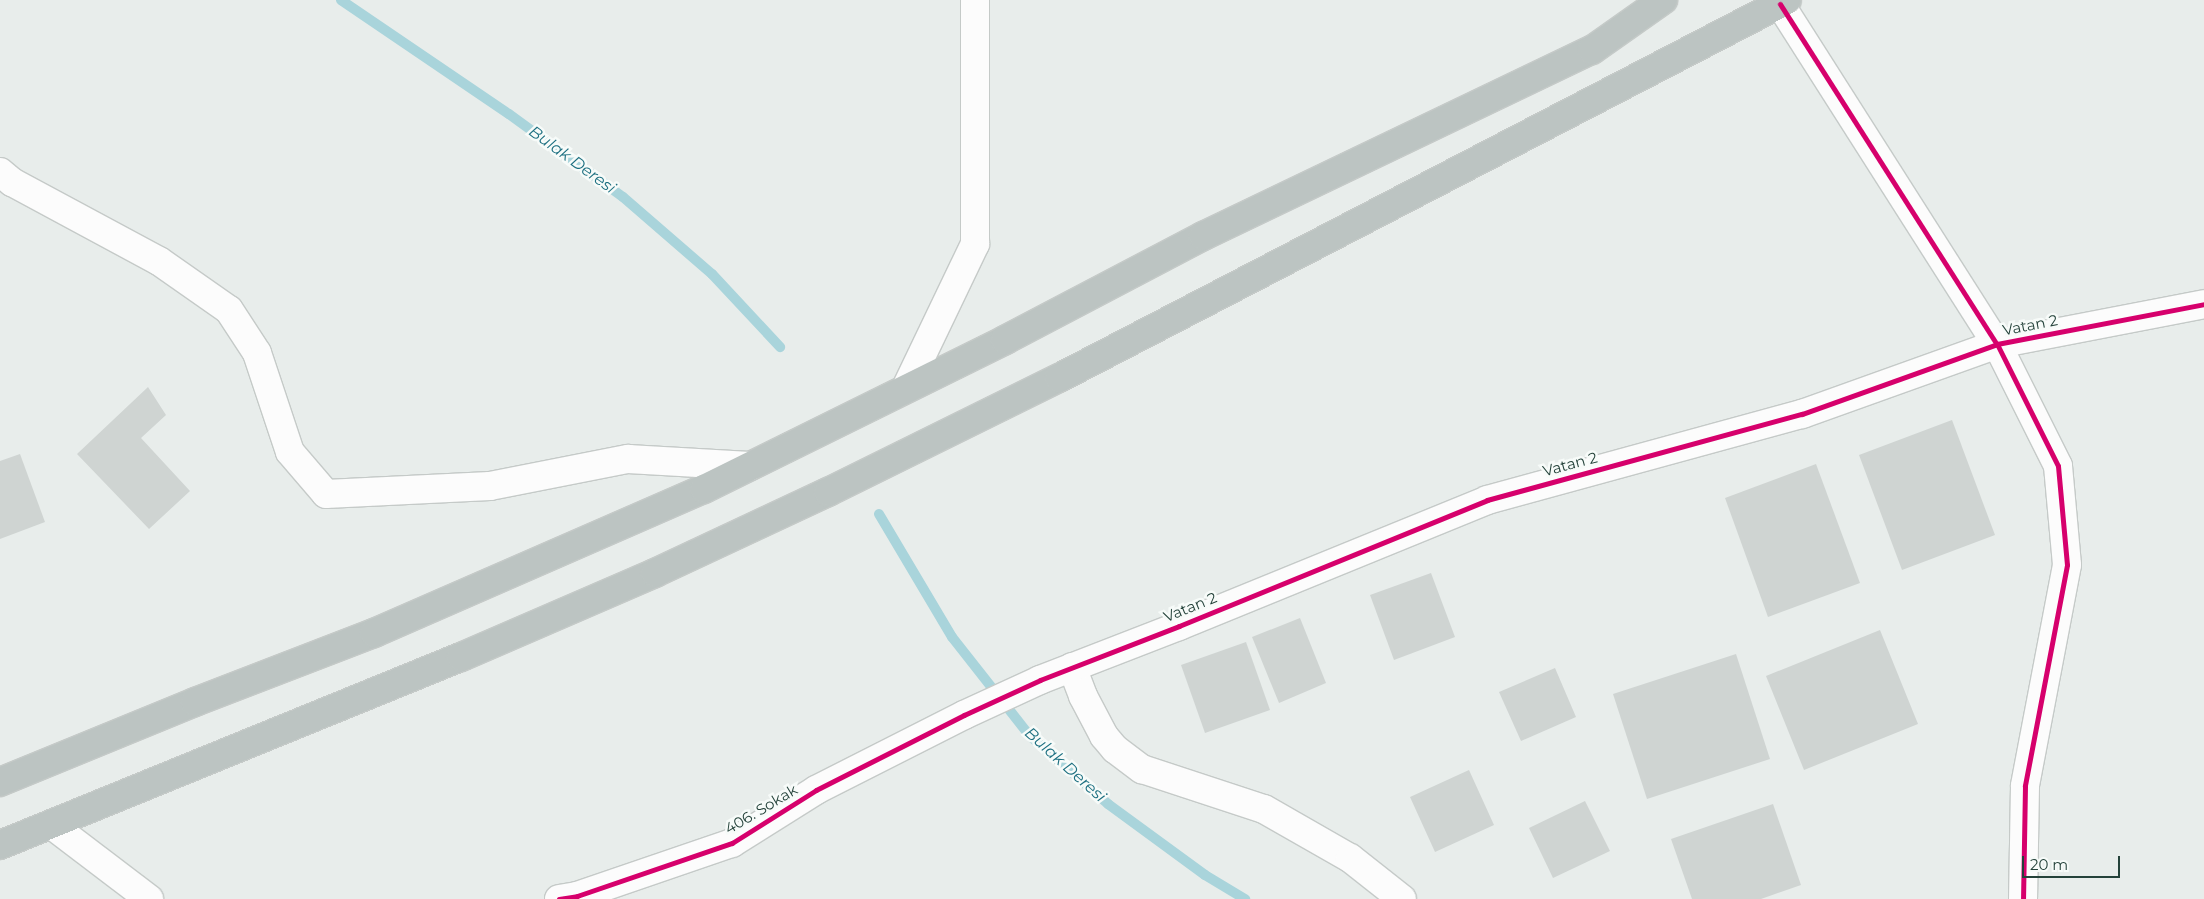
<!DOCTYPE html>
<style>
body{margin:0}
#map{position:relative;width:2204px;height:899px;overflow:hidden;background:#e8edeb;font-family:Montserrat,sans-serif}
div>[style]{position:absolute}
.stream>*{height:10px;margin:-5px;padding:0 5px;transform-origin:5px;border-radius:5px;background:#a9d4db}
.building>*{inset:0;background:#cfd4d2}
.roads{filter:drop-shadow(1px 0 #c5cac8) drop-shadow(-1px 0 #c5cac8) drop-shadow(0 1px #c5cac8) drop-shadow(0 -1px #c5cac8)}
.minor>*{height:28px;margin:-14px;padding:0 14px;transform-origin:14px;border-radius:14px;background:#fcfcfc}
.highway>*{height:28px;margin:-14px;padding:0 14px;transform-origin:14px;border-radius:14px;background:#bcc4c2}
.cycleway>*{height:5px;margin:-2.5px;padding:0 2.5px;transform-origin:2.5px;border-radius:2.5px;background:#d6006c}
span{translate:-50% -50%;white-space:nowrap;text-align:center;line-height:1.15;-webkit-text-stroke:5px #f7fbf9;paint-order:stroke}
.street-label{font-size:15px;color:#24423a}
.water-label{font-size:16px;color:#1c6f80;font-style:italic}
.scale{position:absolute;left:2022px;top:856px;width:98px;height:22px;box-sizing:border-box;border:2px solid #24423a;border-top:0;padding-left:6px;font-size:15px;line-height:18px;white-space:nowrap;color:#24423a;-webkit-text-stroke:4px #f7fbf9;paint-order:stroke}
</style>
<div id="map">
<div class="stream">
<i style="left:341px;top:0;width:203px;rotate:34.2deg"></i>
<i style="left:509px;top:114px;width:141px;rotate:36.1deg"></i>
<i style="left:623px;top:197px;width:118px;rotate:40.9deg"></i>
<i style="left:712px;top:274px;width:100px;rotate:47deg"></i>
<i style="left:879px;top:514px;width:143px;rotate:59.3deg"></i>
<i style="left:952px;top:637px;width:125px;rotate:51.8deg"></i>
<i style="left:1029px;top:735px;width:105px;rotate:41.1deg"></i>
<i style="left:1108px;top:804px;width:120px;rotate:36.2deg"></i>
<i style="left:1205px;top:875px;width:47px;rotate:31deg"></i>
</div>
<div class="building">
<i style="clip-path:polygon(148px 387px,166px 415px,141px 438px,190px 491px,149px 529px,77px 454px)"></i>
<i style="clip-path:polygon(1952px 420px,1995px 535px,1902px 570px,1859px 455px)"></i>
<i style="clip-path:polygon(20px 454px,45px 522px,0 539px,0 461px)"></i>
<i style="clip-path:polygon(1816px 464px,1860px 583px,1768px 617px,1725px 498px)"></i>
<i style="clip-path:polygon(1431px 573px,1455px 637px,1394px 660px,1370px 595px)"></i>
<i style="clip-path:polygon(1300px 618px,1326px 683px,1279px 703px,1252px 637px)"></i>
<i style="clip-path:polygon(1880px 630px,1918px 724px,1804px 770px,1766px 676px)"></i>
<i style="clip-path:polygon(1246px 642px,1270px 710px,1205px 733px,1181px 665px)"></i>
<i style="clip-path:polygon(1736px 654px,1770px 759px,1647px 799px,1613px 694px)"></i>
<i style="clip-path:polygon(1555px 668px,1576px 717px,1521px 741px,1499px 692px)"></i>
<i style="clip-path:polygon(1469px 770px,1494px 825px,1435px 852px,1410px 797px)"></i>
<i style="clip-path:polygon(1585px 801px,1610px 851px,1553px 878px,1529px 828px)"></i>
<i style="clip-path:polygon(1773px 804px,1801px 885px,1761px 899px,1692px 899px,1671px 839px)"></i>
</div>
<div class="roads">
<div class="minor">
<i style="left:1780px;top:4px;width:403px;rotate:57.5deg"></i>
<i style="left:1997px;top:344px;width:136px;rotate:63.4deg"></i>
<i style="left:2058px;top:466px;width:99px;rotate:84.8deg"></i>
<i style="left:2067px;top:565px;width:225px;rotate:100.8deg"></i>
<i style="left:2025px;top:786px;width:113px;rotate:91deg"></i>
<i style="left:0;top:172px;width:16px;rotate:40deg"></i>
<i style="left:12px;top:182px;width:167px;rotate:28.3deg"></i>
<i style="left:159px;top:261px;width:85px;rotate:35deg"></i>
<i style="left:229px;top:310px;width:51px;rotate:56.9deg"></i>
<i style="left:257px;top:353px;width:104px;rotate:71.6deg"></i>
<i style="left:290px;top:452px;width:55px;rotate:49.4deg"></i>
<i style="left:326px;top:494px;width:164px;rotate:-2.8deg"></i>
<i style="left:490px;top:486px;width:141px;rotate:-11.1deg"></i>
<i style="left:628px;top:459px;width:122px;rotate:3.3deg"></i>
<i style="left:906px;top:388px;width:160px;rotate:-64.4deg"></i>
<i style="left:975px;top:244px;width:244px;rotate:-90deg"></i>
<i style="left:1072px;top:667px;width:31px;rotate:69deg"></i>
<i style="left:1083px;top:696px;width:45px;rotate:62.3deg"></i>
<i style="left:1104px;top:736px;width:17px;rotate:50deg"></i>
<i style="left:1115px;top:749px;width:34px;rotate:37deg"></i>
<i style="left:1142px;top:769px;width:128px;rotate:18.2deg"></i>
<i style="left:1264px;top:809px;width:99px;rotate:29.7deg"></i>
<i style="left:1350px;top:858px;width:66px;rotate:38.3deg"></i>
<i style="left:52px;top:825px;width:122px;rotate:37.3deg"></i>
<i style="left:559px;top:899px;width:18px;rotate:-9deg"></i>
<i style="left:577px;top:896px;width:164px;rotate:-18.9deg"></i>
<i style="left:732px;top:843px;width:99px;rotate:-32.2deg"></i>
<i style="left:816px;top:790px;width:166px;rotate:-26.9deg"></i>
<i style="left:964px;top:715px;width:84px;rotate:-24.7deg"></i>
<i style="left:1040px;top:680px;width:149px;rotate:-21.2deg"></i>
<i style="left:1179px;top:626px;width:333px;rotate:-22.2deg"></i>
<i style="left:1487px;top:500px;width:327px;rotate:-15.3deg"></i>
<i style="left:1802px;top:414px;width:207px;rotate:-19.7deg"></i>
<i style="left:1997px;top:344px;width:211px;rotate:-10.9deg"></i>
</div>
<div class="highway">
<i style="left:0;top:782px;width:211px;rotate:-22.3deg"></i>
<i style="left:195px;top:702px;width:192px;rotate:-21.1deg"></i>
<i style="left:374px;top:633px;width:360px;rotate:-23.6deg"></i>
<i style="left:704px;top:489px;width:336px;rotate:-26.3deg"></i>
<i style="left:1005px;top:340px;width:224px;rotate:-27.7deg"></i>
<i style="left:1203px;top:236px;width:431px;rotate:-25.6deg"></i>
<i style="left:1592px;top:50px;width:87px;rotate:-35.2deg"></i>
<i style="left:0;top:845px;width:498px;rotate:-22.2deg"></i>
<i style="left:461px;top:657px;width:211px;rotate:-23.4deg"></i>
<i style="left:655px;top:573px;width:191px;rotate:-25.1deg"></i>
<i style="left:828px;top:492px;width:258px;rotate:-26.3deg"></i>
<i style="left:1059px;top:378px;width:820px;rotate:-27.44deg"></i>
</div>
</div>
<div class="cycleway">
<i style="left:1780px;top:4px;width:403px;rotate:57.5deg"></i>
<i style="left:1997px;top:344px;width:136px;rotate:63.4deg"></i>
<i style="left:2058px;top:466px;width:99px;rotate:84.8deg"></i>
<i style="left:2067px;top:565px;width:225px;rotate:100.8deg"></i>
<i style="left:2025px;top:786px;width:113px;rotate:91deg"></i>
<i style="left:559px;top:899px;width:18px;rotate:-9deg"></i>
<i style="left:577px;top:896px;width:164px;rotate:-18.9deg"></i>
<i style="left:732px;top:843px;width:99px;rotate:-32.2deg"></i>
<i style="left:816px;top:790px;width:166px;rotate:-26.9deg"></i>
<i style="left:964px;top:715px;width:84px;rotate:-24.7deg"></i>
<i style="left:1040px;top:680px;width:149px;rotate:-21.2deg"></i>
<i style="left:1179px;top:626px;width:333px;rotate:-22.2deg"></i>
<i style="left:1487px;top:500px;width:327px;rotate:-15.3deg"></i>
<i style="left:1802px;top:414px;width:207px;rotate:-19.7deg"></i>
<i style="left:1997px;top:344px;width:211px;rotate:-10.9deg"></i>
</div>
<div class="street-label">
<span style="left:2030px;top:325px;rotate:-11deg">Vatan 2</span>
<span style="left:1570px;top:464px;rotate:-15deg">Vatan 2</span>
<span style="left:1190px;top:607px;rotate:-22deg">Vatan 2</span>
<span style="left:761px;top:809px;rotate:-31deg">406. Sokak</span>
</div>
<div class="water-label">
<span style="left:572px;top:160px;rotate:36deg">Bulak Deresi</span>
<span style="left:1065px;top:765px;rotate:42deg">Bulak Deresi</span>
</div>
<div class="scale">20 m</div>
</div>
